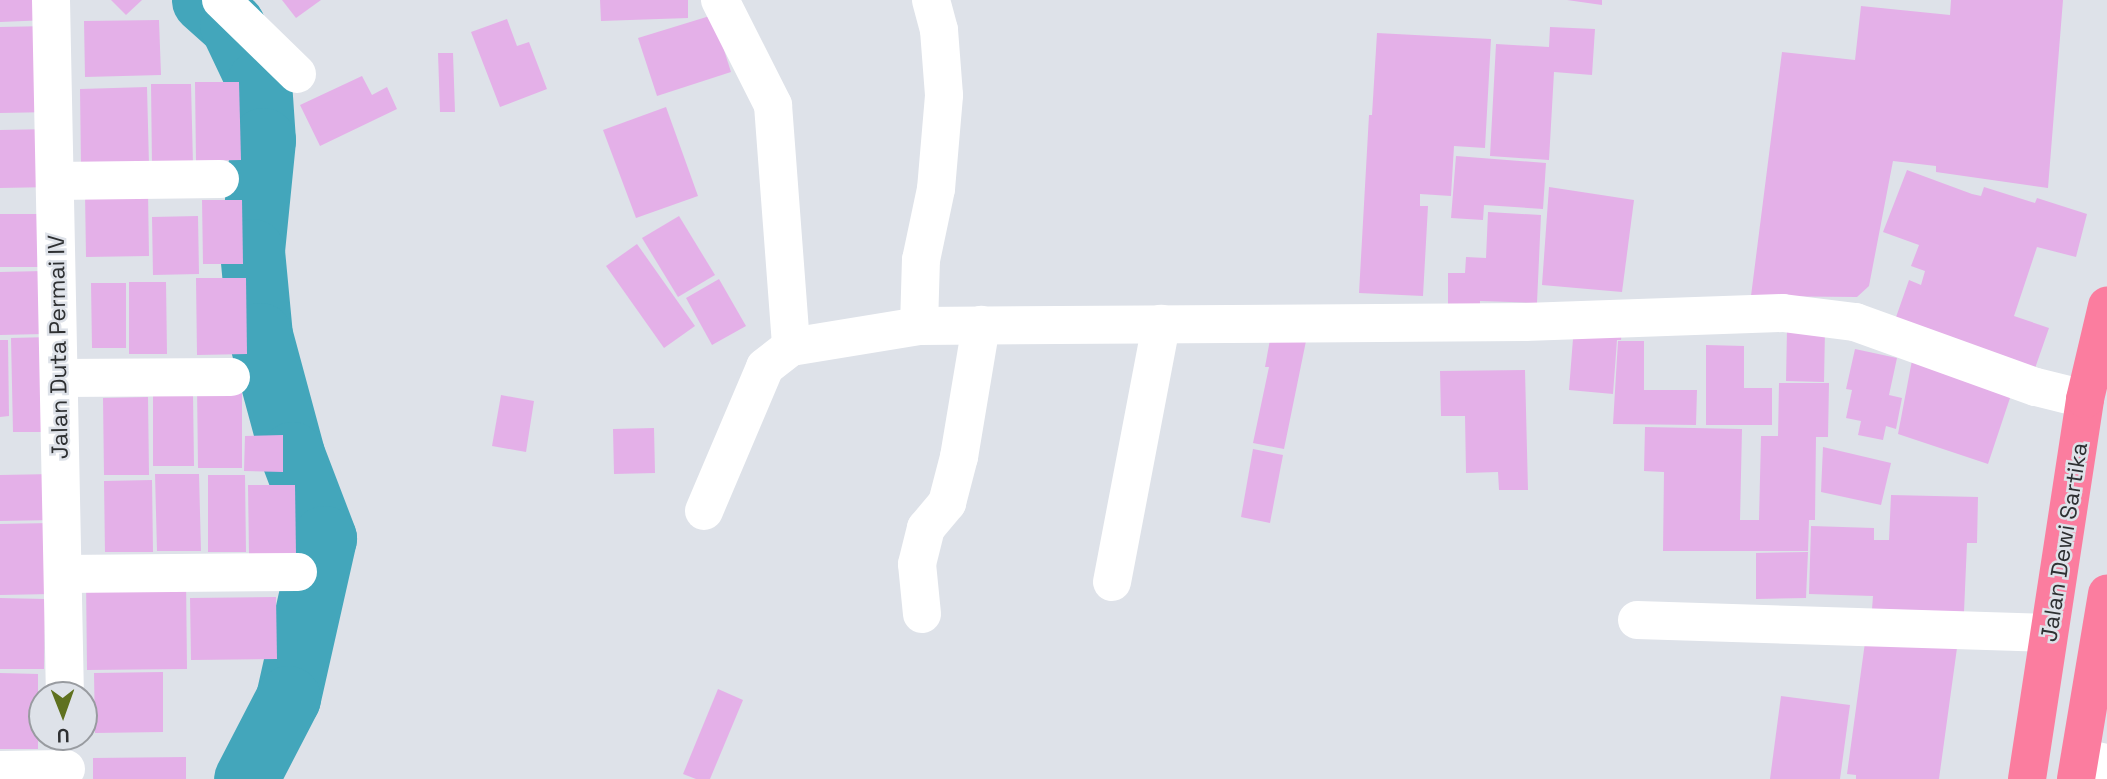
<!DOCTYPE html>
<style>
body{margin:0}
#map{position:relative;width:2107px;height:779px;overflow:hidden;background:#dee2e9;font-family:"Space Grotesk",sans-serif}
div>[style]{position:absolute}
.river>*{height:65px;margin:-32.5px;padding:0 32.5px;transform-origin:32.5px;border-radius:32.5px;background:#43a6bb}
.building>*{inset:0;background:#e4b0e8}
.minor>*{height:38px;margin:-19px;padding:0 19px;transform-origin:19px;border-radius:19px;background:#fff}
.highway>*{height:38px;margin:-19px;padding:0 19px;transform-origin:19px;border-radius:19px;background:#fb7d9f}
span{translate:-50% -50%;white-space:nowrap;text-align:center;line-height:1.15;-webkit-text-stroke:5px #dee2e9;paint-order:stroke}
.street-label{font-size:23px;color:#2e3032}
.north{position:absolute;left:28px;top:681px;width:70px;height:70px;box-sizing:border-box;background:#dee2e9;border:2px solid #989ba0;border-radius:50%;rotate:179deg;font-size:19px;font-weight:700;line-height:28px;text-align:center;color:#2e3032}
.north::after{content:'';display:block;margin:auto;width:24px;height:32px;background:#5f711f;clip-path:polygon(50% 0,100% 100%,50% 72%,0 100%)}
</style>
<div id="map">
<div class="river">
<i style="left:204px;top:0;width:38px;rotate:42deg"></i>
<i style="left:232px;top:25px;width:63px;rotate:64.7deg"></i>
<i style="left:259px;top:82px;width:58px;rotate:86.1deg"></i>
<i style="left:263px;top:140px;width:112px;rotate:95.7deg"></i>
<i style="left:252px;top:251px;width:84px;rotate:84.6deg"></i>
<i style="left:260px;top:335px;width:123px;rotate:74.9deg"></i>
<i style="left:292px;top:454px;width:90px;rotate:69.1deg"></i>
<i style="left:324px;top:538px;width:164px;rotate:102.7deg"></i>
<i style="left:288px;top:698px;width:91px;rotate:117.4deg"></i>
</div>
<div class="building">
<i style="clip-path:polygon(0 0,48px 0,48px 20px,0 22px)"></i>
<i style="clip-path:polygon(111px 0,142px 0,126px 15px)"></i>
<i style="clip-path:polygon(282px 0,321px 0,296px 18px)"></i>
<i style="clip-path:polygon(600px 0,688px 0,688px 18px,601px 21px)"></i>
<i style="clip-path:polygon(1567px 0,1602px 0,1602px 5px)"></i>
<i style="clip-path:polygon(1951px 0,2063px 0,2048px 188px,1936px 172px,1936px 166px,1893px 161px,1869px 286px,1857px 297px,1751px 296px,1782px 52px,1855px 60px,1861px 6px,1950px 15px)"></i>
<i style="clip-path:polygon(713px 15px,731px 72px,657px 96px,638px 38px)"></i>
<i style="clip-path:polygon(507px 19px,517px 46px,529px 42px,547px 89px,500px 107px,471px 32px)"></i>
<i style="clip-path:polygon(159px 20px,161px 75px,85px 77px,84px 21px)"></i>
<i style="clip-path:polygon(48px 26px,53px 112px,0 113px,0 27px)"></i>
<i style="clip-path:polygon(1550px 27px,1595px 29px,1592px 75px,1554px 72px,1549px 160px,1490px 156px,1496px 44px,1549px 47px)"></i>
<i style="clip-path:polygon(1377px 33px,1491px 39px,1485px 148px,1454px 146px,1451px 196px,1420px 194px,1420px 206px,1428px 206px,1423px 296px,1359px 293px,1369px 115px,1372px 115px)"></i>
<i style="clip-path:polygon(438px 53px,453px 53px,455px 112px,440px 112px)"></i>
<i style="clip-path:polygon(362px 76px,372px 95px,387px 87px,397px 109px,320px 146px,300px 105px)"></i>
<i style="clip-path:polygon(195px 82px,239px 82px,241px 160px,196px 161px)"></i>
<i style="clip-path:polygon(151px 84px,191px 84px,193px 165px,152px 166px)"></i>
<i style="clip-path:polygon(147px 87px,149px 165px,81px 167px,80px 89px)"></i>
<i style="clip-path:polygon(666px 107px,698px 196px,636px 218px,603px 130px)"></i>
<i style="clip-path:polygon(52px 129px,53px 187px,0 188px,0 130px)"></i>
<i style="clip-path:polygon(1456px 156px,1546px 163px,1543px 209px,1484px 205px,1483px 220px,1451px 218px)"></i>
<i style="clip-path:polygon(1907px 170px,1972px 194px,1981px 196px,1984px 187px,2035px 203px,2037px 198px,2087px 214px,2076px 257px,2037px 247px,2014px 316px,2049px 328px,2031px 380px,1895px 320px,1909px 280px,1921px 285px,1925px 271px,1911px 266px,1919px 245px,1883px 232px)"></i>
<i style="clip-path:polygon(1549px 187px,1634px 200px,1622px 292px,1542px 285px)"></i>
<i style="clip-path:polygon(148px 192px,149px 256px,86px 257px,85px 193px)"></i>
<i style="clip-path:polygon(202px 200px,242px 200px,243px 264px,203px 264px)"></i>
<i style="clip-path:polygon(1488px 212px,1541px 215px,1537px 303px,1480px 301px,1480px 306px,1448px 306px,1448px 273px,1465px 273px,1466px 257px,1486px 258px)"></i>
<i style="clip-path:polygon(0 214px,42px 214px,42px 267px,0 267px)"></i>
<i style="clip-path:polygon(198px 216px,199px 274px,153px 275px,152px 217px)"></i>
<i style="clip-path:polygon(679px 216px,715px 275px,678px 297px,642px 238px)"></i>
<i style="clip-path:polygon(637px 244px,695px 326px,664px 348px,606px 266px)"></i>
<i style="clip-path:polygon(43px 271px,44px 334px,0 335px,0 272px)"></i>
<i style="clip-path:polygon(196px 278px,246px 278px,247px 354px,197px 355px)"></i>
<i style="clip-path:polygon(719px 279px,746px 326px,712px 345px,686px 298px)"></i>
<i style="clip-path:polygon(129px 282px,166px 282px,167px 354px,129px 354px)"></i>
<i style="clip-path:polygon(91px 283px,126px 283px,126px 348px,92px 348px)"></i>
<i style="clip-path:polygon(1574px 326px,1622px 330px,1621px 340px,1617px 340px,1613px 394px,1569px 390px)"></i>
<i style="clip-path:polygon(1787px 329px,1825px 329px,1824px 382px,1786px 381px)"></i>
<i style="clip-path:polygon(1271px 334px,1306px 341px,1284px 449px,1253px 443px,1269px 367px,1265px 367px)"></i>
<i style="clip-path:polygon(51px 337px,52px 432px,13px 432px,11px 338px)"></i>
<i style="clip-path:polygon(0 340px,8px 340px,9px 416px,0 417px)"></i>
<i style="clip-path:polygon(1618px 341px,1644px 341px,1644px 390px,1697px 390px,1696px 425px,1613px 424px)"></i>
<i style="clip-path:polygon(1706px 345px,1744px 346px,1744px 388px,1772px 388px,1772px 425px,1706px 425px)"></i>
<i style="clip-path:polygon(1855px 349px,1897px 358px,1889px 395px,1902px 398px,1896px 429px,1886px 426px,1883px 440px,1858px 435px,1861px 421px,1846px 418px,1852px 390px,1846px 389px)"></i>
<i style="clip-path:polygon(1913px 355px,2013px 389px,1988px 464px,1898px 434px)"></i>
<i style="clip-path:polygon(1525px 370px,1528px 490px,1499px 490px,1498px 472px,1466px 473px,1465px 416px,1441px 416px,1440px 371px)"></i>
<i style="clip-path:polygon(1779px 383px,1829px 383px,1828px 437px,1816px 437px,1815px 520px,1809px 520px,1808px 551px,1663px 551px,1664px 472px,1644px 471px,1645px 427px,1742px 429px,1740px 520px,1759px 520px,1761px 436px,1778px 436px)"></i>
<i style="clip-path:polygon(197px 384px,242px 384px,242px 468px,198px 468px)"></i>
<i style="clip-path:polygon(153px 394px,193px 394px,194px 466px,153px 466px)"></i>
<i style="clip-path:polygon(501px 395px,534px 401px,526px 452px,492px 446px)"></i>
<i style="clip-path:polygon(148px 397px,149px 475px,104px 475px,103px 398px)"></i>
<i style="clip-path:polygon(654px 428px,655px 473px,614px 474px,613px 429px)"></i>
<i style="clip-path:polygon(283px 435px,283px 472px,244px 471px,245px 436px)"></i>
<i style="clip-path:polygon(1823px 447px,1891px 463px,1881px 505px,1821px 492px)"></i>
<i style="clip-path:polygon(1253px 449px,1283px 455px,1270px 523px,1241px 517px)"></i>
<i style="clip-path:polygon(54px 474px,55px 520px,0 521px,0 475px)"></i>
<i style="clip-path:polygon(155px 474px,199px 474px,201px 551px,157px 551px)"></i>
<i style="clip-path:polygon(208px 475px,245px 475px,246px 552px,208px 552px)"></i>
<i style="clip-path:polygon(152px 480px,153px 552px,105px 552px,104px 481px)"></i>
<i style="clip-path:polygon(248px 485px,295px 485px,296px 554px,249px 555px)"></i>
<i style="clip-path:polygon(1891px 495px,1978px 497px,1977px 543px,1967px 543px,1964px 612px,1872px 609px,1873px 596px,1809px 594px,1811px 526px,1874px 528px,1874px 540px,1889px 540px)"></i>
<i style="clip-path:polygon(51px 523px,52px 594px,0 595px,0 524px)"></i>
<i style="clip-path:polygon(1808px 552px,1806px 598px,1756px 599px,1756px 553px)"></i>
<i style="clip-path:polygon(186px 578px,187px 669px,87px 670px,86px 579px)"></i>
<i style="clip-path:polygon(276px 597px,277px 659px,191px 660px,190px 598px)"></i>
<i style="clip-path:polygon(0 598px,45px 599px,44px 669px,0 669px)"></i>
<i style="clip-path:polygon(1866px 635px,1957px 648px,1939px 779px,1856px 779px,1856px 775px,1847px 774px)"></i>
<i style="clip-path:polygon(163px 672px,163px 732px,95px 733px,94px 673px)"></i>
<i style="clip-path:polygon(0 673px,38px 674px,38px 749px,0 749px)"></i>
<i style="clip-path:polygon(718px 689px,743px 700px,710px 779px,696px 779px,683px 774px)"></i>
<i style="clip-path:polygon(1781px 696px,1850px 705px,1840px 779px,1770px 779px)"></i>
<i style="clip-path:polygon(186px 757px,186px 779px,93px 779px,93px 758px)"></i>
</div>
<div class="minor">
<i style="left:51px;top:0;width:695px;rotate:88.85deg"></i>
<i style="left:221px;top:0;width:106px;rotate:44.2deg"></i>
<i style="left:720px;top:0;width:118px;rotate:63.2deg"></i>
<i style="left:773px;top:105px;width:243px;rotate:85.7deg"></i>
<i style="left:55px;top:181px;width:165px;rotate:-0.7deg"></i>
<i style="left:919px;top:326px;width:66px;rotate:-88.3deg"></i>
<i style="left:921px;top:260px;width:73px;rotate:-78.1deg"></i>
<i style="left:936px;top:189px;width:94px;rotate:-85.1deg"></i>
<i style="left:944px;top:95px;width:65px;rotate:-94.4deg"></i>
<i style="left:939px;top:30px;width:31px;rotate:-105deg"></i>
<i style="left:59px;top:378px;width:172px;rotate:-0.3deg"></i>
<i style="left:704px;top:511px;width:156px;rotate:-67deg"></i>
<i style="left:765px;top:367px;width:33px;rotate:-38deg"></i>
<i style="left:791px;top:347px;width:130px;rotate:-9.3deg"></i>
<i style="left:919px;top:326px;width:606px;rotate:-0.38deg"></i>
<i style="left:1525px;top:322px;width:258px;rotate:-2deg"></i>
<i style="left:1783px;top:313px;width:73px;rotate:7.1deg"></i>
<i style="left:1855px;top:322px;width:192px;rotate:19.8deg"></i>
<i style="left:2036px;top:387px;width:50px;rotate:13.8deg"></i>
<i style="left:63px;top:574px;width:235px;rotate:-0.5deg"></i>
<i style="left:1112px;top:582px;width:263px;rotate:-79.2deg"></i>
<i style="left:922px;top:614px;width:50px;rotate:-95.7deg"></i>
<i style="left:917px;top:564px;width:37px;rotate:-76deg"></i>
<i style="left:926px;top:528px;width:33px;rotate:-50deg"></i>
<i style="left:947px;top:503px;width:48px;rotate:-75.4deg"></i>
<i style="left:959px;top:457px;width:134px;rotate:-80.5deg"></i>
<i style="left:1637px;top:620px;width:412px;rotate:1.8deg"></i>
<i style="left:2080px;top:757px;width:28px;rotate:13deg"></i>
<i style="left:0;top:770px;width:66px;rotate:-0.9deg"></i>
</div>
<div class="highway">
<i style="left:2027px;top:779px;width:384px;rotate:-81.3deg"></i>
<i style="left:2085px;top:399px;width:96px;rotate:-76.7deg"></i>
<i style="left:2076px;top:779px;width:188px;rotate:-80.5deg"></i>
</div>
<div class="street-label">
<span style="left:58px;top:347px;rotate:-91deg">Jalan Duta Permai IV</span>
<span style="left:2064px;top:542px;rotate:-81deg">Jalan Dewi Sartika</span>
</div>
<div class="north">U</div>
</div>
